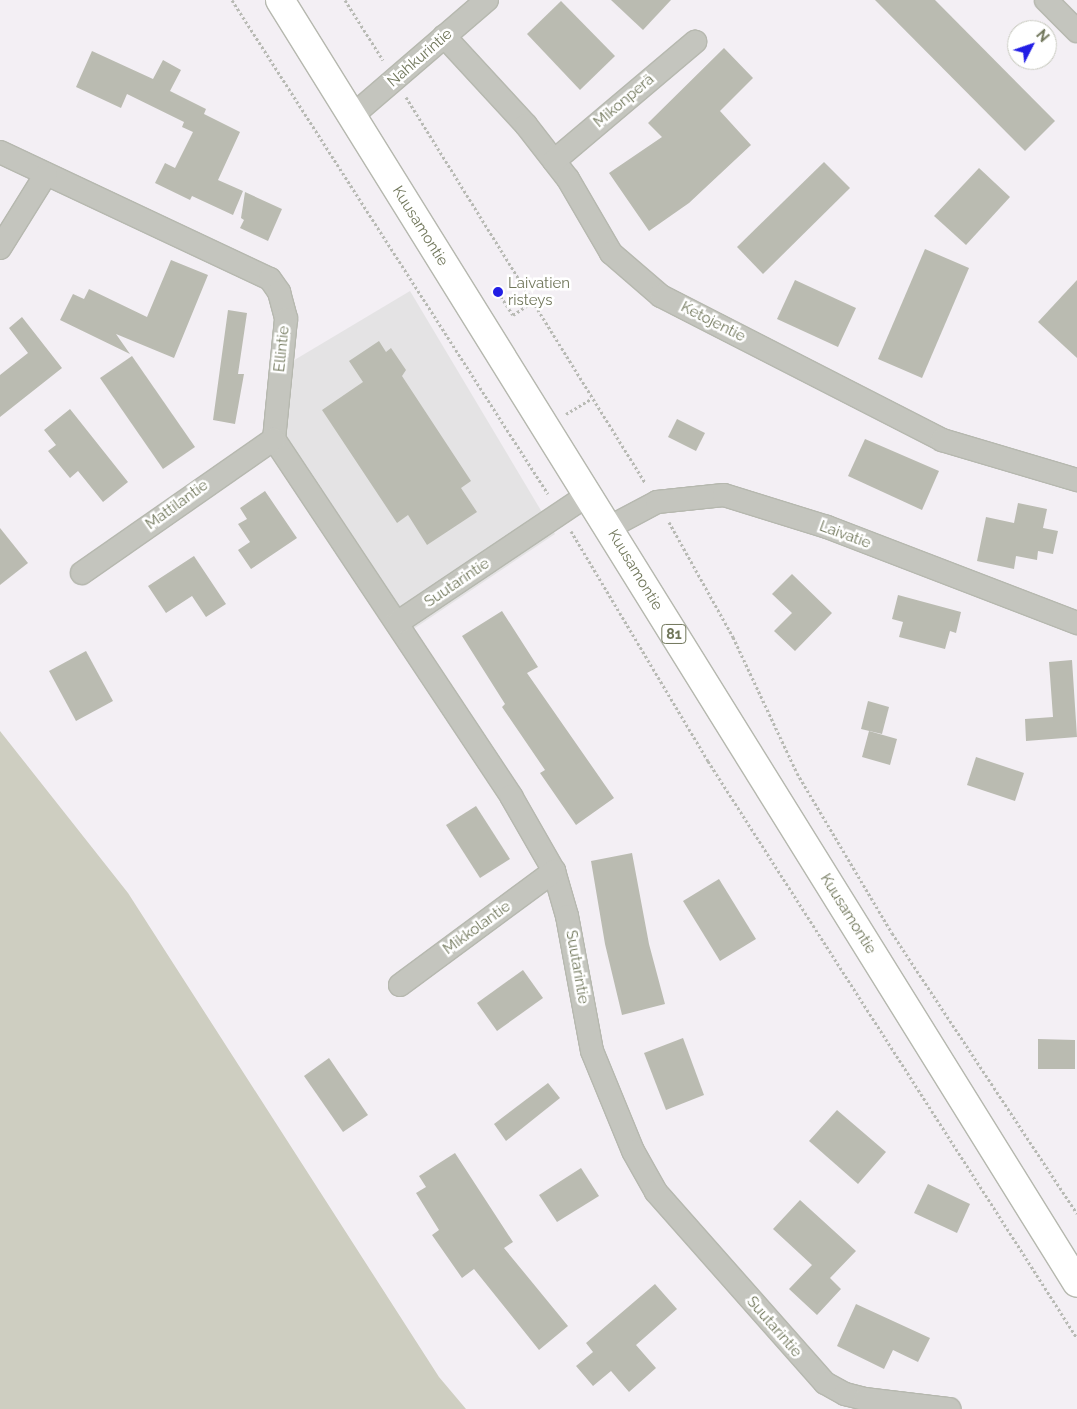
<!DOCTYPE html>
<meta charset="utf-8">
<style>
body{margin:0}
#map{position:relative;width:1077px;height:1409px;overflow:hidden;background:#f3eff4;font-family:Raleway,sans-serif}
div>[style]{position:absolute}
.built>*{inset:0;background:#e4e3e4}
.water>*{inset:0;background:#cecec1}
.building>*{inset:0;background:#babbb1}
.path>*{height:3px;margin-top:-1.5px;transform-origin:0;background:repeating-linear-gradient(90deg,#b8bab4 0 2.5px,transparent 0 5px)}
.roads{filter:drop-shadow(1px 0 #b6b8af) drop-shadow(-1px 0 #b6b8af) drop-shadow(0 1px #b6b8af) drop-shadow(0 -1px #b6b8af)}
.minor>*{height:22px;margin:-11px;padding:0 11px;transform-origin:11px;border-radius:11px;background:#c4c5be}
.major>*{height:28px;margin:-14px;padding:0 14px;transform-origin:14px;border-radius:14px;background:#fff}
.dots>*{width:14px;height:14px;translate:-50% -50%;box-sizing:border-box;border:2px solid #fff;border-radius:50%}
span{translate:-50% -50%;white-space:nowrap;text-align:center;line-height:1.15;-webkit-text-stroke:5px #fff;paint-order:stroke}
.shield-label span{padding:1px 4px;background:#fff;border:1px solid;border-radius:4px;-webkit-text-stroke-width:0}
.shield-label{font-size:14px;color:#70765a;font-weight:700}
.street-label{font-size:15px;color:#70765a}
.poi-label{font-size:15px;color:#70765a}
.left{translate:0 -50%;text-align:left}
.north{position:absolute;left:1007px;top:20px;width:50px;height:50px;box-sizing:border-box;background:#fff;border:1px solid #c6c8bd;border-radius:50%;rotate:49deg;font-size:14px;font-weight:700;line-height:20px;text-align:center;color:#70765a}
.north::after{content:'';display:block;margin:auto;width:18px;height:22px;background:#221ee5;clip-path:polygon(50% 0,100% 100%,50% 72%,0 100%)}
</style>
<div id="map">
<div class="built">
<i style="clip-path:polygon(410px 291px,555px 534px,409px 632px,276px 422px,276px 371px)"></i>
</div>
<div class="water">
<i style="clip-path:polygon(0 731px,128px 893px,439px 1377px,466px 1409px,0 1409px)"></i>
</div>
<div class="building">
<i style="clip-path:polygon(611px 0,671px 0,643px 30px)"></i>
<i style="clip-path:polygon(875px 0,935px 0,1055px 121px,1025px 151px)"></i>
<i style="clip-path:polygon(561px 1px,615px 56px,580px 90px,527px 34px)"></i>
<i style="clip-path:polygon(724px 48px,753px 78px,720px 111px,751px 145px,689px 203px,649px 231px,609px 173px,662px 137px,648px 123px)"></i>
<i style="clip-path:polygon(92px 51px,153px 79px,163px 60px,181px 70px,170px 91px,206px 109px,204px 114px,240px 132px,218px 180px,243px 191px,233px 215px,192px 196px,190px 200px,155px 183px,165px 163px,175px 168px,193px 132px,182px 127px,184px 122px,127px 94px,121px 108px,76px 87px)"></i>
<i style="clip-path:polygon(824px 162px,850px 188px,763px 274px,737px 247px)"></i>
<i style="clip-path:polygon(979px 168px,1010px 197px,966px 245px,934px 216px)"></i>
<i style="clip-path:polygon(245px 192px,282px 209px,268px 241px,240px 228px,244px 220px,241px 218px)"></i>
<i style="clip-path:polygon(925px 249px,969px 268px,922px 378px,878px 359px)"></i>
<i style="clip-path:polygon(171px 260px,208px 275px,174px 358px,116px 334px,130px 354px,60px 320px,73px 294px,84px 299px,89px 289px,147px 317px)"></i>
<i style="clip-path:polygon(795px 280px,856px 308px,838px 347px,777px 319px)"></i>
<i style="clip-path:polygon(1077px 280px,1077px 358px,1038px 322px)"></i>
<i style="clip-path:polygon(228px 310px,247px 313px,238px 374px,244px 374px,235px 424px,213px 420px)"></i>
<i style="clip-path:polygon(22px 317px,62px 368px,0 417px,0 375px,28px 353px,9px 328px)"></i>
<i style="clip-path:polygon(379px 341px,386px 352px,391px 348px,406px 370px,402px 376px,471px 481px,461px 488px,477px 512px,427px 545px,408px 515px,397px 523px,322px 410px,363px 382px,349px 361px)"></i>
<i style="clip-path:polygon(132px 356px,195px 447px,163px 469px,100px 378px)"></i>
<i style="clip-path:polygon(70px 409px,128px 482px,103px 502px,78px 471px,70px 478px,48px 451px,56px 445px,44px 430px)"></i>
<i style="clip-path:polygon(677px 419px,705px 433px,696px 451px,668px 437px)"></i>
<i style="clip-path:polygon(865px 439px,939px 471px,922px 510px,848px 476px)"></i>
<i style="clip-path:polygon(265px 491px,297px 538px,251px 569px,238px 550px,250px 542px,238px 524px,247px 519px,240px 508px)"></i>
<i style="clip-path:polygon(1018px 503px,1047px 509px,1043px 528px,1058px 531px,1053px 554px,1038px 551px,1037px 560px,1016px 556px,1014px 569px,977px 561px,986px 517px,1014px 523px)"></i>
<i style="clip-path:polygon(0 528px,28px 563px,0 585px)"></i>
<i style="clip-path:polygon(194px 556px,226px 604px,206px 617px,192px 596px,166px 613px,148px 586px)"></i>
<i style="clip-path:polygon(792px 574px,832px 613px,795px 651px,774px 631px,792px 613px,772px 594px)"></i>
<i style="clip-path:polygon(898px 595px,961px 612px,956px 633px,950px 631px,945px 649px,899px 637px,903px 622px,892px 619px)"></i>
<i style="clip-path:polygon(502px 611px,538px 667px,527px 673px,614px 798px,576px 825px,540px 773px,545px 770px,502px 707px,505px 704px,462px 636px)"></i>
<i style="clip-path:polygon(86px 651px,113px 701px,76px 721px,49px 671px)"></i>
<i style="clip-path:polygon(1072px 660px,1077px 737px,1026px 741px,1025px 719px,1053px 717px,1049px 662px)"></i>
<i style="clip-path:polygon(868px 701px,889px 707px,882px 734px,861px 729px)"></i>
<i style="clip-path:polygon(869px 731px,897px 739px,890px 765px,862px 757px)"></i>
<i style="clip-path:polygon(976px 757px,1024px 773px,1015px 801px,967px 785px)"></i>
<i style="clip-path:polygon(476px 806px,510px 859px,480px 878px,446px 825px)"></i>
<i style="clip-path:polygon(632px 853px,649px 944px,665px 1004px,622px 1015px,605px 944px,591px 861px)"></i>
<i style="clip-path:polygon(719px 879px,756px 939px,720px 961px,683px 901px)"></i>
<i style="clip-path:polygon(523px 970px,543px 998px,497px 1031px,477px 1003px)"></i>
<i style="clip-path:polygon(683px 1038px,704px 1095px,666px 1110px,644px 1053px)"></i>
<i style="clip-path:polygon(1038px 1039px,1075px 1040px,1075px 1069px,1038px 1069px)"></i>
<i style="clip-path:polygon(329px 1058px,368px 1115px,343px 1132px,304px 1076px)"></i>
<i style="clip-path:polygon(548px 1083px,560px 1098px,506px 1141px,494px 1124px)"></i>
<i style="clip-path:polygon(837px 1110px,886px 1152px,858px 1184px,809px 1141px)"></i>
<i style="clip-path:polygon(455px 1153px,513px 1242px,504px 1248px,568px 1326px,539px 1350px,474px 1269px,462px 1278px,432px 1235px,439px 1230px,416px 1193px,426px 1187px,419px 1176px)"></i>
<i style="clip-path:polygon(581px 1168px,599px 1196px,557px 1222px,539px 1195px)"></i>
<i style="clip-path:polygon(928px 1184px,970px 1204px,957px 1233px,914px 1213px)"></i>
<i style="clip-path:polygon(800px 1200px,856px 1251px,830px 1278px,841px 1289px,817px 1315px,789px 1289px,812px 1265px,773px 1229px)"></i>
<i style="clip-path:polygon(655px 1284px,677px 1309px,636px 1345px,656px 1368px,629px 1392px,611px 1371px,593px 1386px,576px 1366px,593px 1352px,586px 1343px)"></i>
<i style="clip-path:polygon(856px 1304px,930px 1338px,918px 1362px,893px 1350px,884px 1369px,837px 1346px)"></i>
</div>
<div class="path">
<i style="left:232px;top:0;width:586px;rotate:57.39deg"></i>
<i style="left:345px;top:0;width:71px;rotate:57.7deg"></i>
<i style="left:406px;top:97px;width:454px;rotate:58.2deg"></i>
<i style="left:498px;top:292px;width:27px;rotate:57deg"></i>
<i style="left:513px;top:315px;width:22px;rotate:-34deg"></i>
<i style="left:566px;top:414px;width:29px;rotate:-31deg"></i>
<i style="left:669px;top:522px;width:132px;rotate:60.9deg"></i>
<i style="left:733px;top:637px;width:150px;rotate:64.8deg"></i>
<i style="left:797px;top:773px;width:186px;rotate:59.3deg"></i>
<i style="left:892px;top:933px;width:336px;rotate:56.6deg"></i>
<i style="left:571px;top:531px;width:268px;rotate:59.2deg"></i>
<i style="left:708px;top:761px;width:685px;rotate:57.4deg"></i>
</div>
<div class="roads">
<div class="minor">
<i style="left:1046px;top:0;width:44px;rotate:45deg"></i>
<i style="left:444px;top:36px;width:121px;rotate:47.3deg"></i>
<i style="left:526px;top:125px;width:68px;rotate:52.1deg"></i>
<i style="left:568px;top:179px;width:86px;rotate:59.8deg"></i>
<i style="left:611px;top:253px;width:66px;rotate:40.7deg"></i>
<i style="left:661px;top:296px;width:316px;rotate:27.1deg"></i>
<i style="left:942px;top:440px;width:141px;rotate:16.5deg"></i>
<i style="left:352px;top:116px;width:178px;rotate:-40.7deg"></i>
<i style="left:0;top:152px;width:298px;rotate:25.2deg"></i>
<i style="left:270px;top:279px;width:16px;rotate:55deg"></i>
<i style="left:279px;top:292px;width:28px;rotate:75deg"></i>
<i style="left:286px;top:319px;width:121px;rotate:95.7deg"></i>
<i style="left:274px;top:439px;width:429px;rotate:56.4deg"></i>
<i style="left:511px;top:796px;width:86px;rotate:60.2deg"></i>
<i style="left:554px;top:871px;width:47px;rotate:73.9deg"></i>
<i style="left:567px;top:916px;width:137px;rotate:79.5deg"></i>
<i style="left:592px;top:1051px;width:108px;rotate:67.7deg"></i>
<i style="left:633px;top:1151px;width:47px;rotate:60.7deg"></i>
<i style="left:656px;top:1192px;width:255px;rotate:48.5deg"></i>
<i style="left:825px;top:1383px;width:23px;rotate:29deg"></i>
<i style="left:845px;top:1394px;width:21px;rotate:14deg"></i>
<i style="left:865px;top:1399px;width:85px;rotate:6.8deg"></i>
<i style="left:554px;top:161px;width:185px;rotate:-40.2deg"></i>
<i style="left:0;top:248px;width:87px;rotate:-58.1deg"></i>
<i style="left:610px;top:527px;width:53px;rotate:-28deg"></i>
<i style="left:657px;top:502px;width:67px;rotate:-6deg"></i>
<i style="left:724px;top:495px;width:108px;rotate:17.3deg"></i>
<i style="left:827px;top:527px;width:268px;rotate:21deg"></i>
<i style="left:82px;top:573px;width:234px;rotate:-34.9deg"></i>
<i style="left:397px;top:623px;width:231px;rotate:-33.9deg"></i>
<i style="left:400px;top:985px;width:192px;rotate:-36.5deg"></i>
</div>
<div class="major">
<i style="left:280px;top:0;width:1510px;rotate:58.15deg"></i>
</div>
</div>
<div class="dots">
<i style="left:498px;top:292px;background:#221ee5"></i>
</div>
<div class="shield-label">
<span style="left:674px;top:634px">81</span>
</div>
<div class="street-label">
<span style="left:420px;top:58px;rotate:-41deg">Nahkurintie</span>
<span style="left:624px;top:101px;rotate:-40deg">Mikonperä</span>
<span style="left:420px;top:226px;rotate:58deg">Kuusamontie</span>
<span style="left:713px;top:322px;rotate:27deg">Ketojentie</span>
<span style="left:282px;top:349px;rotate:-84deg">Ellintie</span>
<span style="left:177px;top:505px;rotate:-36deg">Mattilantie</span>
<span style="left:845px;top:535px;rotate:20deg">Laivatie</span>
<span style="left:635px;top:570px;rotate:59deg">Kuusamontie</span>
<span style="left:457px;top:583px;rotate:-34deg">Suutarintie</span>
<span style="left:848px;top:914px;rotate:58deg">Kuusamontie</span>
<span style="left:477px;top:928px;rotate:-36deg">Mikkolantie</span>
<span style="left:577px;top:967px;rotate:80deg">Suutarintie</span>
<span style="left:774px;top:1327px;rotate:49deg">Suutarintie</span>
</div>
<div class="poi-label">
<span class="left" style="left:508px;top:292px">Laivatien<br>risteys</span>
</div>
<div class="north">N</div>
</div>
